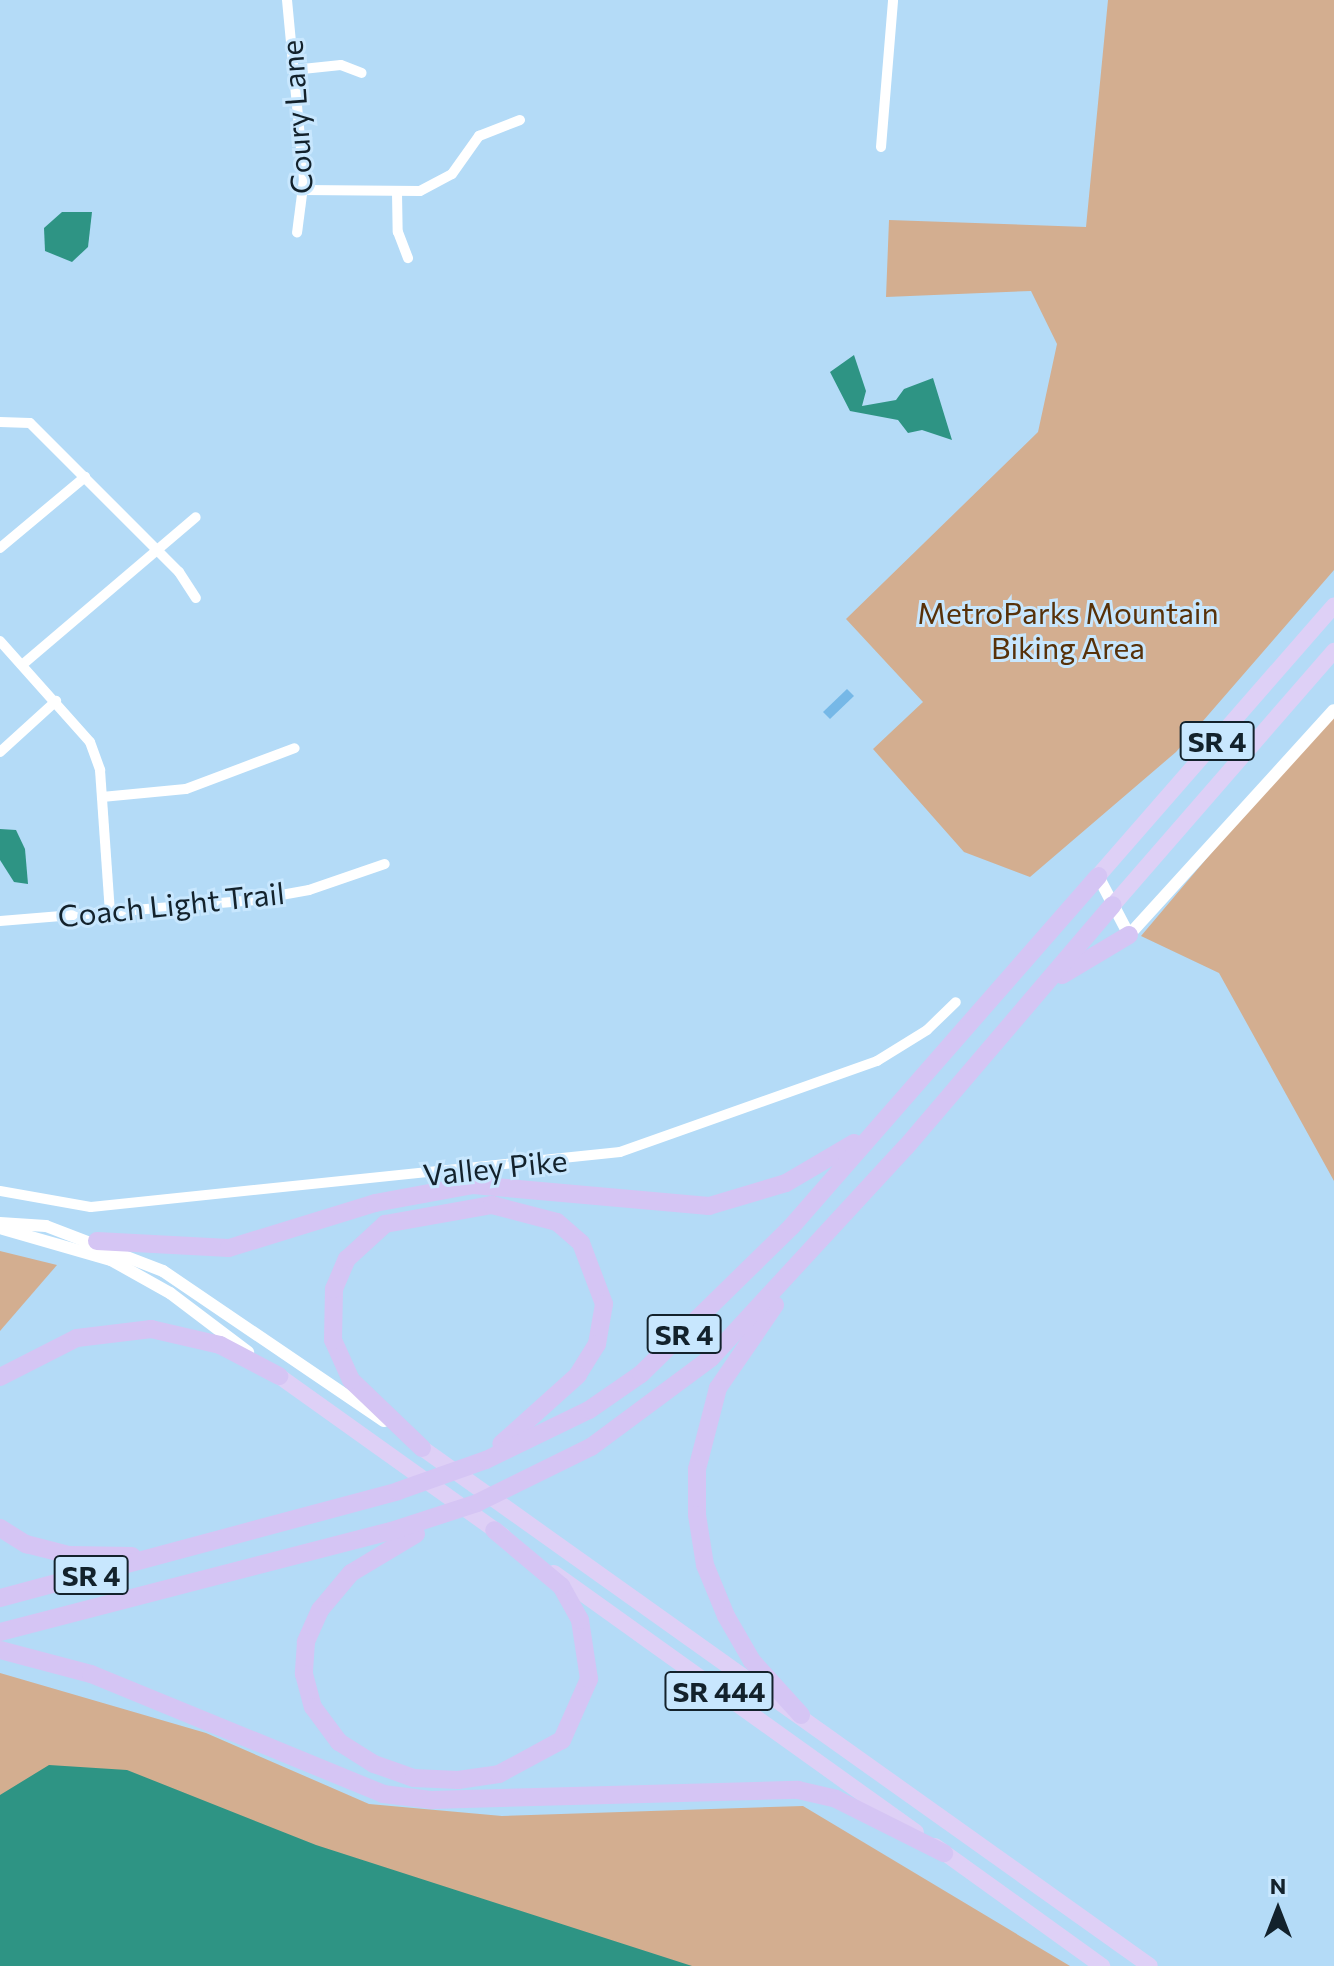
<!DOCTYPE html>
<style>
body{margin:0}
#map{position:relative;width:1334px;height:1966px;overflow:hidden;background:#b4dbf7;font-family:Commissioner,sans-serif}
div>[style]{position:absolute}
.green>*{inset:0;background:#d3ae90}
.water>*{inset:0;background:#2e9484}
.building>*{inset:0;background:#76b8e7}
.minor>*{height:10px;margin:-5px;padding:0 5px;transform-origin:5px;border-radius:5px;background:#fff}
.tertiary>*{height:12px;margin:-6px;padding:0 6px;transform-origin:6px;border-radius:6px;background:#fff}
.trunk>*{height:16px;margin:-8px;padding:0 8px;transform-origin:8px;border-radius:8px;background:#ded0f6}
.motorway>*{height:18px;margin:-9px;padding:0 9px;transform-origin:9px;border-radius:9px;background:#d5c5f4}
span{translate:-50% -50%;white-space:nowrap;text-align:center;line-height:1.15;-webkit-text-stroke:6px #c8e7fe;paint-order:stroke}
.shield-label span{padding:2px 6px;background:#c8e7fe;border:2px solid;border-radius:6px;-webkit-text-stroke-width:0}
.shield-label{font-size:28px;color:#13222c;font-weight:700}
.street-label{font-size:30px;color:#13222c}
.park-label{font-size:30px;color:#573109}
.north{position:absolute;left:1238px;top:1870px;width:80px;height:80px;-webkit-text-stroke:6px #c8e7fe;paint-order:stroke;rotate:0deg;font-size:22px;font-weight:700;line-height:32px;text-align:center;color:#13222c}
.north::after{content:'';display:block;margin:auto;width:28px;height:36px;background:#13222c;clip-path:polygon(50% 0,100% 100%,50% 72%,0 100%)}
</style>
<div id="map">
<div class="green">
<i style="clip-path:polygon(1108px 0,1334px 0,1334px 570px,1176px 752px,1030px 877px,964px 852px,873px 749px,923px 702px,846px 619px,1038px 432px,1057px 344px,1031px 291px,886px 297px,889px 220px,1086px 227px)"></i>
<i style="clip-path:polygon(1334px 708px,1334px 1181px,1219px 973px,1141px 936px)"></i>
<i style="clip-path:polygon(0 1251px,57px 1265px,0 1331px)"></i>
<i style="clip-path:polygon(0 1673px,206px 1733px,369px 1804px,502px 1816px,803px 1806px,1070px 1966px,0 1966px)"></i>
</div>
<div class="water">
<i style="clip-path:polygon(62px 212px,92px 212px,88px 247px,72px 262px,45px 251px,44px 228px)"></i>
<i style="clip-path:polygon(854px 355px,866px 391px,862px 406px,896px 400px,904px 389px,933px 378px,952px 440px,922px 430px,908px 433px,898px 420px,850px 411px,830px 372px)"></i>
<i style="clip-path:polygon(0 829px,16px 830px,25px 849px,28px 884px,14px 882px,0 860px)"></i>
<i style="clip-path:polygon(49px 1765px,127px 1770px,316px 1845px,692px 1966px,0 1966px,0 1795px)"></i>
</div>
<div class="building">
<i style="clip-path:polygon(847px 689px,854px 696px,830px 719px,823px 712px)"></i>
</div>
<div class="minor">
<i style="left:287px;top:0;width:180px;rotate:84.6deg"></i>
<i style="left:304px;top:179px;width:54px;rotate:97.4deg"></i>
<i style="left:293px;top:70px;width:48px;rotate:-5.9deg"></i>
<i style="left:341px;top:65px;width:22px;rotate:21deg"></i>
<i style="left:881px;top:147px;width:147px;rotate:-85.3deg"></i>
<i style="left:304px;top:190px;width:116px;rotate:0.5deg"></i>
<i style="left:420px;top:191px;width:36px;rotate:-28deg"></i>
<i style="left:452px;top:174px;width:47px;rotate:-54.6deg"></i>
<i style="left:479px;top:136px;width:44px;rotate:-21.3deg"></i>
<i style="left:397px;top:193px;width:39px;rotate:89deg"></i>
<i style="left:398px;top:232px;width:28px;rotate:69deg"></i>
<i style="left:0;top:422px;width:30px;rotate:2deg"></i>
<i style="left:30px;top:423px;width:211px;rotate:45deg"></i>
<i style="left:179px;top:572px;width:31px;rotate:57deg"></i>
<i style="left:0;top:548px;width:111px;rotate:-39.9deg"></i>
<i style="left:0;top:641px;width:135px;rotate:48.3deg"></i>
<i style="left:90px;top:742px;width:30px;rotate:70deg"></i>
<i style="left:100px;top:770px;width:142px;rotate:86deg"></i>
<i style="left:22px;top:665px;width:228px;rotate:-40.4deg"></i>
<i style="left:0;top:752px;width:76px;rotate:-42.3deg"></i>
<i style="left:102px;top:797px;width:84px;rotate:-5.4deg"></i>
<i style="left:186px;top:789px;width:116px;rotate:-20.6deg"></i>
<i style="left:0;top:921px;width:254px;rotate:-4.7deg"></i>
<i style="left:253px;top:900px;width:57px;rotate:-10.1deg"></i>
<i style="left:309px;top:890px;width:80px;rotate:-18.9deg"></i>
<i style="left:0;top:1191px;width:92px;rotate:10deg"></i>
<i style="left:91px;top:1207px;width:532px;rotate:-5.94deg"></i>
<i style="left:620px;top:1152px;width:273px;rotate:-19.5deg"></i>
<i style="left:877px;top:1061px;width:59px;rotate:-31.8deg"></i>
<i style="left:927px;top:1030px;width:40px;rotate:-44deg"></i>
</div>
<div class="tertiary">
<i style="left:1098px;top:876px;width:67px;rotate:62.3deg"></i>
<i style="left:1129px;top:935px;width:304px;rotate:-47.7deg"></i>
<i style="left:0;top:1223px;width:46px;rotate:3.7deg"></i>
<i style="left:46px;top:1226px;width:125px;rotate:21deg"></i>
<i style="left:163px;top:1271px;width:267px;rotate:34.2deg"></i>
<i style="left:3px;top:1229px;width:112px;rotate:16deg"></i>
<i style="left:111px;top:1260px;width:68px;rotate:29.2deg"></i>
<i style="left:170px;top:1293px;width:98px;rotate:37.1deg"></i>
</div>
<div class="trunk">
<i style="left:1098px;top:876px;width:359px;rotate:-48.9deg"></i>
<i style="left:1113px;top:905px;width:337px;rotate:-49deg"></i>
<i style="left:279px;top:1376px;width:275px;rotate:35.5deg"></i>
<i style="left:422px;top:1448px;width:893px;rotate:35.43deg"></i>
<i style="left:554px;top:1573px;width:445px;rotate:35.6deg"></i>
<i style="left:935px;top:1846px;width:206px;rotate:35.7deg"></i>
</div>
<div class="motorway">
<i style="left:1062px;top:975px;width:78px;rotate:-30.8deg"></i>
<i style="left:97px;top:1241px;width:132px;rotate:3deg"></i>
<i style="left:229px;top:1248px;width:153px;rotate:-17.1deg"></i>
<i style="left:375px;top:1203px;width:100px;rotate:-10.4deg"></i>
<i style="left:473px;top:1185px;width:237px;rotate:5.1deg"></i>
<i style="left:709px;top:1206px;width:80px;rotate:-16.6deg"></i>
<i style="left:786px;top:1183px;width:79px;rotate:-30.5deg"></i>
<i style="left:775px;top:1305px;width:101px;rotate:124.5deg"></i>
<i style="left:718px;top:1388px;width:84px;rotate:104.5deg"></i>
<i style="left:697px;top:1469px;width:46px;rotate:90deg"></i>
<i style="left:697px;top:1515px;width:51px;rotate:80.9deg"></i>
<i style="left:705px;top:1565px;width:55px;rotate:67.6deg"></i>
<i style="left:726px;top:1616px;width:52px;rotate:60deg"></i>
<i style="left:752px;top:1661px;width:73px;rotate:47.8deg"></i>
<i style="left:0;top:1377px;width:86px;rotate:-26.9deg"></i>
<i style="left:77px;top:1338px;width:75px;rotate:-6.9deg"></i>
<i style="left:151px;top:1329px;width:71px;rotate:13.1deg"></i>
<i style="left:220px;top:1345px;width:67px;rotate:27.7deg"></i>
<i style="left:422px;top:1448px;width:98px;rotate:-136.2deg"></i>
<i style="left:351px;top:1380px;width:44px;rotate:-114.2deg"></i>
<i style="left:333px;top:1340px;width:51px;rotate:-88.9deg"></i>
<i style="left:334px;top:1289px;width:33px;rotate:-67deg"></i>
<i style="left:347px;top:1259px;width:52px;rotate:-42.6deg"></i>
<i style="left:385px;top:1224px;width:109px;rotate:-10.1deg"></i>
<i style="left:492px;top:1205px;width:67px;rotate:14.7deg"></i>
<i style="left:557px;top:1222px;width:32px;rotate:41deg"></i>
<i style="left:581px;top:1243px;width:65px;rotate:69.3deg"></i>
<i style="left:604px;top:1304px;width:41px;rotate:99.9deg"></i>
<i style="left:597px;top:1344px;width:36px;rotate:122deg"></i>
<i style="left:578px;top:1375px;width:103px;rotate:138.1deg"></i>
<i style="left:0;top:1528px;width:31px;rotate:32deg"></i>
<i style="left:26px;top:1544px;width:44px;rotate:14.3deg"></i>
<i style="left:69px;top:1555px;width:63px;rotate:0.9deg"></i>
<i style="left:416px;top:1534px;width:76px;rotate:149deg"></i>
<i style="left:351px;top:1573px;width:48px;rotate:130deg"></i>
<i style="left:320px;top:1610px;width:35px;rotate:114deg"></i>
<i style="left:306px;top:1642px;width:32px;rotate:94deg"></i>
<i style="left:304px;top:1674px;width:34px;rotate:75deg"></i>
<i style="left:313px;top:1707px;width:44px;rotate:53.4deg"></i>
<i style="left:339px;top:1742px;width:41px;rotate:32.2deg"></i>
<i style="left:374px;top:1764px;width:42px;rotate:19.3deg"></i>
<i style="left:414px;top:1778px;width:44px;rotate:2.6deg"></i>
<i style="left:458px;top:1780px;width:41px;rotate:-8.3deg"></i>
<i style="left:499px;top:1774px;width:72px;rotate:-28.4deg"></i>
<i style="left:562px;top:1740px;width:67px;rotate:-66.1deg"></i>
<i style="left:589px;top:1679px;width:60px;rotate:-98.7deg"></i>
<i style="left:580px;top:1620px;width:39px;rotate:-119deg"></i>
<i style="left:561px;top:1586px;width:87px;rotate:-140.1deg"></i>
<i style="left:0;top:1598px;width:412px;rotate:-15deg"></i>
<i style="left:398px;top:1491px;width:93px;rotate:-19.4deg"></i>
<i style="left:486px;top:1460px;width:114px;rotate:-25.9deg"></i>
<i style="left:589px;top:1410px;width:63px;rotate:-34.7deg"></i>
<i style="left:641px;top:1374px;width:211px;rotate:-44.4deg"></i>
<i style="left:792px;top:1226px;width:465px;rotate:-48.8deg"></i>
<i style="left:0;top:1632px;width:401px;rotate:-14.5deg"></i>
<i style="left:388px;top:1532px;width:94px;rotate:-18deg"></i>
<i style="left:477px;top:1503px;width:127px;rotate:-26.2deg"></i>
<i style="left:591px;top:1447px;width:149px;rotate:-36.6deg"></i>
<i style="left:711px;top:1358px;width:287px;rotate:-47.3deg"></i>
<i style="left:906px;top:1147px;width:318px;rotate:-49.5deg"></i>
<i style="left:0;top:1650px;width:94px;rotate:14.8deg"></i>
<i style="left:91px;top:1674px;width:316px;rotate:22.3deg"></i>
<i style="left:383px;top:1794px;width:48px;rotate:7.1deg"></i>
<i style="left:431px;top:1800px;width:367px;rotate:-1.6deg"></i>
<i style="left:798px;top:1790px;width:39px;rotate:13deg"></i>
<i style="left:836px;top:1799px;width:121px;rotate:26.6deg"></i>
</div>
<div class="shield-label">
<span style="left:1217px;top:741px">SR 4</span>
<span style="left:684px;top:1334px">SR 4</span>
<span style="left:91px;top:1575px">SR 4</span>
<span style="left:719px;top:1691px">SR 444</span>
</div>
<div class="street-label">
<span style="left:296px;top:117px;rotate:-94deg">Coury Lane</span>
<span style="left:171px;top:904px;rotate:-6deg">Coach Light Trail</span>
<span style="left:495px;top:1167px;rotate:-6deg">Valley Pike</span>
</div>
<div class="park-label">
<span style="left:1068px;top:629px">MetroParks Mountain<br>Biking Area</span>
</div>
<div class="north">N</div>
</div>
